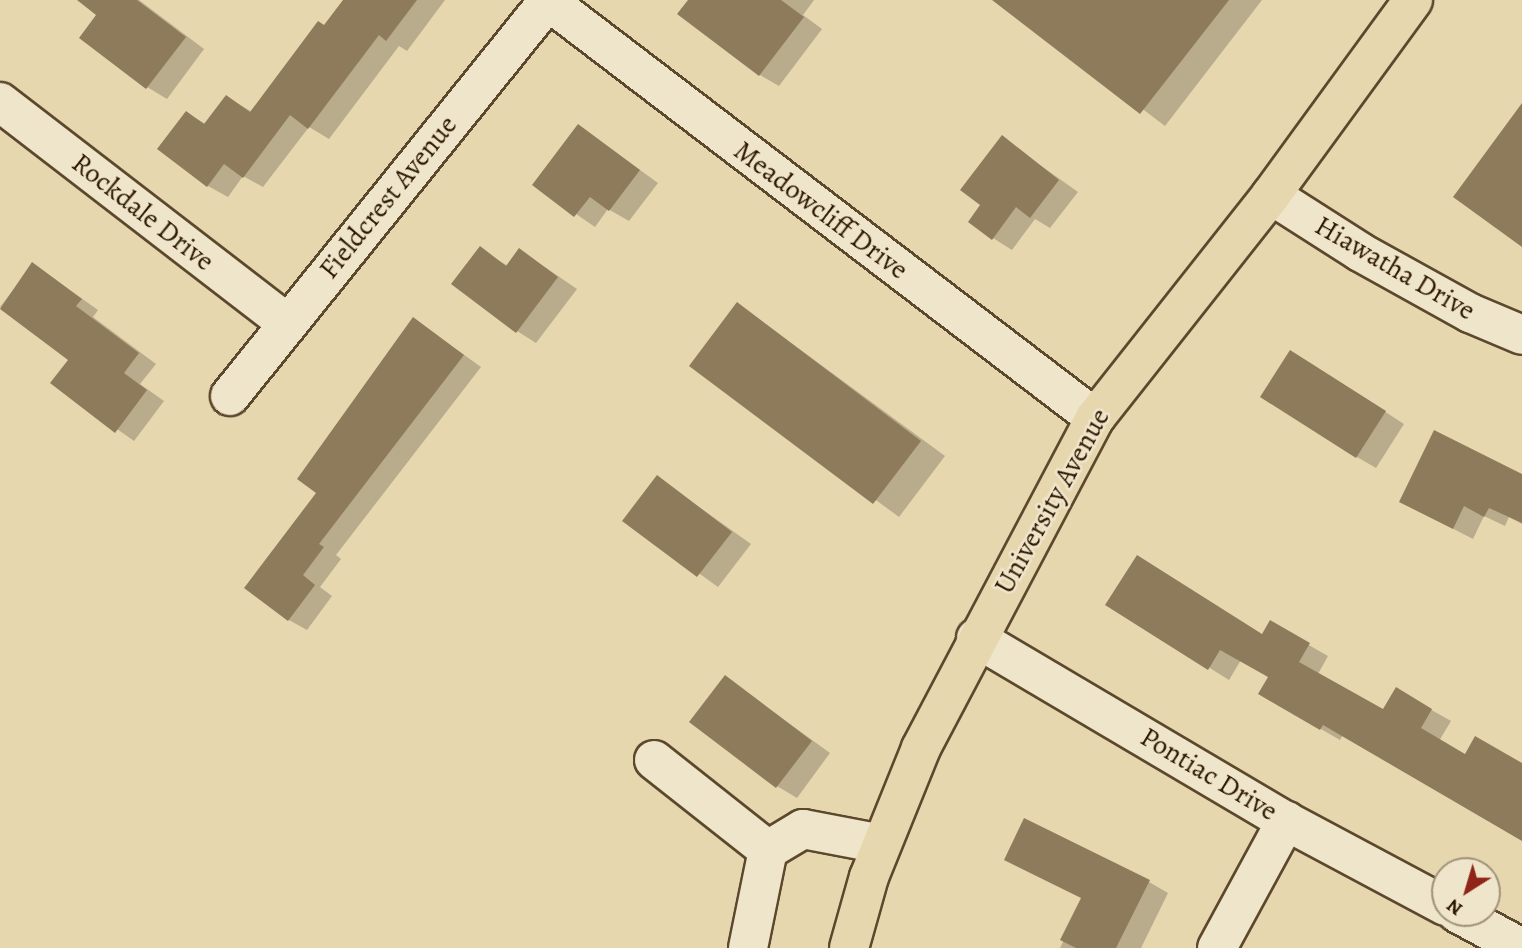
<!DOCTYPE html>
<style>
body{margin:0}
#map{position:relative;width:1522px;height:948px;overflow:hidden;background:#e7d7af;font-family:Alegreya,serif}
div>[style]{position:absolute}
.shadow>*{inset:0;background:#0003}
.building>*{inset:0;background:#8e7b5b}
.roads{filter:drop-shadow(2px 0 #5c482c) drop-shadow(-2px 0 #5c482c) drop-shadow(0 2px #5c482c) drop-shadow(0 -2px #5c482c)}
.minor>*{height:38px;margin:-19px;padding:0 19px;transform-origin:19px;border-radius:19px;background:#efe5cb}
.major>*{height:38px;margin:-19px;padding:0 19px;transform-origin:19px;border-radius:19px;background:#e7d7af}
span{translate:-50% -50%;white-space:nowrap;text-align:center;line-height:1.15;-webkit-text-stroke:5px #efe5cb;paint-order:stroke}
.street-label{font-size:28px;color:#2d1800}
.north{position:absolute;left:1431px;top:857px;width:70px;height:70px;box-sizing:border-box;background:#efe5cb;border:2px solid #a1937a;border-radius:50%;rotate:217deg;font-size:19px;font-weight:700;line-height:28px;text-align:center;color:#2d1800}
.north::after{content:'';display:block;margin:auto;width:24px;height:32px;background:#8f2418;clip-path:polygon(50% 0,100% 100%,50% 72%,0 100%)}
</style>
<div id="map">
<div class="shadow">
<i style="clip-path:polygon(80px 0,139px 0,204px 49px,167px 99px,147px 87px,99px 14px)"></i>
<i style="clip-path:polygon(346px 0,445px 0,407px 51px,399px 46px,329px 139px,309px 127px,263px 187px,243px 176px,228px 197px,208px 186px,186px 113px,206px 124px,227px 97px,252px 112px)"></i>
<i style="clip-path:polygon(690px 0,814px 0,803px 15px,822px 29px,779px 86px,760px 75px)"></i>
<i style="clip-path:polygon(999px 0,1262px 0,1165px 126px)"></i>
<i style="clip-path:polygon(579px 126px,658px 183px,629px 221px,608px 209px,595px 227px,534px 185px)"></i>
<i style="clip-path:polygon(1002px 138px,1078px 192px,1050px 228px,1035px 219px,1012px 250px,993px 238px,983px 205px)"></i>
<i style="clip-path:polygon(480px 249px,508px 266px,520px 250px,577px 289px,536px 343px,517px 331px)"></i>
<i style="clip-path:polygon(33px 264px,98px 310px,93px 317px,156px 364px,140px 384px,164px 401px,134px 441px,52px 383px,70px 360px,0 307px)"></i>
<i style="clip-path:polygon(738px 304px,945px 456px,899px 517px,692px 365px)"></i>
<i style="clip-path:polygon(414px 319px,481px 367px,336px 555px,341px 559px,320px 587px,332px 596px,307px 630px,289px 620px,318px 493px)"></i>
<i style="clip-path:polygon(1310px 363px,1404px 424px,1376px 468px,1357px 457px)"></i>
<i style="clip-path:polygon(1522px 476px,1522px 524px,1509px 517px,1505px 526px,1484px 516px,1473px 539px,1401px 502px)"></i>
<i style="clip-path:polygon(657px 477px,751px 544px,718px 587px,625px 520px)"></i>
<i style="clip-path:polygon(1108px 605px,1263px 635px,1270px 623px,1328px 656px,1318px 674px,1384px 711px,1396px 690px,1451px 721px,1439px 741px,1465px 756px,1522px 765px,1522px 837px,1343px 735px,1340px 740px,1260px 694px,1270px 676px,1241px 660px,1229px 680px)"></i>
<i style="clip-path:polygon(725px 677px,830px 753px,797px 798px,777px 786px)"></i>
<i style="clip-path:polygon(1149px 882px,1168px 893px,1141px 948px,1060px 948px,1083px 899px)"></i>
</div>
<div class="building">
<i style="clip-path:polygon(77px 0,137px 0,186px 37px,146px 89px,79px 38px,96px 15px)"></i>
<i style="clip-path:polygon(343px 0,417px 0,386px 41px,379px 35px,308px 129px,290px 115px,243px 178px,224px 164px,207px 187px,157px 149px,186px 111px,204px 124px,226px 95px,250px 112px,318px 21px,324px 25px)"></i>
<i style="clip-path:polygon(688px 0,781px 0,804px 17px,759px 76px,677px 14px)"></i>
<i style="clip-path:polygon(992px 0,1229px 0,1140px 114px)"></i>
<i style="clip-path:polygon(1522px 103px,1522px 247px,1453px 197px)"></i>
<i style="clip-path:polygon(578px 124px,640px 170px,609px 211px,590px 197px,574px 217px,532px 185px)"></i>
<i style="clip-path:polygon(1002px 135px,1059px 180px,1030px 218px,1016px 207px,992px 240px,968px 222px,980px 205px,960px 190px)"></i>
<i style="clip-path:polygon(480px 246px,506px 266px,519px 248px,558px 277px,516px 333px,451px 284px)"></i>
<i style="clip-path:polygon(32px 262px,82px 299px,76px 306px,139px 353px,124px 373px,147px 390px,115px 433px,50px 383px,68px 360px,0 309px)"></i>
<i style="clip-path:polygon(737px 302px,921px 441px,873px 504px,689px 366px)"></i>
<i style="clip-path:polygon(413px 317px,464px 355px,319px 544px,324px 547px,303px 575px,315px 585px,288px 621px,244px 588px,316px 493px,297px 479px)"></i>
<i style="clip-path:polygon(1290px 350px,1386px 411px,1356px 458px,1260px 397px)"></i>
<i style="clip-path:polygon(1434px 430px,1522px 474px,1522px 523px,1489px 508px,1484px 517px,1464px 506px,1453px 529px,1399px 502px)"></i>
<i style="clip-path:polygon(657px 475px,732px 532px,697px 577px,622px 521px)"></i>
<i style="clip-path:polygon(1137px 555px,1262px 634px,1270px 620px,1310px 643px,1299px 662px,1383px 709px,1396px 687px,1432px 709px,1421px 728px,1465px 754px,1475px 736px,1522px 763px,1522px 841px,1323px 725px,1320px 730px,1258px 694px,1268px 677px,1220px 650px,1208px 670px,1105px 605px)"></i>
<i style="clip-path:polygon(725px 675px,812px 741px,776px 788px,689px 722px)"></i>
<i style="clip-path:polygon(1024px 818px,1150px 880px,1116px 948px,1076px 948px,1060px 940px,1081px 898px,1004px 860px)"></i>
</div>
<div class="roads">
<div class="minor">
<i style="left:548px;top:1px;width:688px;rotate:37.32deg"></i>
<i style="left:0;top:102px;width:361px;rotate:37.6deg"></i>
<i style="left:1271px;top:195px;width:106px;rotate:32.6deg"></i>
<i style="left:1360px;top:252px;width:126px;rotate:29deg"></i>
<i style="left:1470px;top:313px;width:56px;rotate:22.9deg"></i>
<i style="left:230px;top:396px;width:509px;rotate:-51.15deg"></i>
<i style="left:976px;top:638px;width:360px;rotate:30.6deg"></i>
<i style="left:1286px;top:821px;width:180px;rotate:28.1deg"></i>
<i style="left:654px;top:760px;width:145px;rotate:38.3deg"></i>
<i style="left:1457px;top:913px;width:74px;rotate:28.3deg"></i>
<i style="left:748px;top:948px;width:100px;rotate:-78.5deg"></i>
<i style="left:768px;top:850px;width:41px;rotate:-31deg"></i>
<i style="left:803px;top:829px;width:80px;rotate:10.8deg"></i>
<i style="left:1217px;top:948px;width:145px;rotate:-61.5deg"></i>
</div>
<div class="major">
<i style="left:849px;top:948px;width:74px;rotate:-74.3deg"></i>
<i style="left:869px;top:877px;width:139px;rotate:-68deg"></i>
<i style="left:921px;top:748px;width:373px;rotate:-62.2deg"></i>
<i style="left:1095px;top:418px;width:284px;rotate:-51.7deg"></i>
<i style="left:1271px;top:195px;width:241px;rotate:-53.9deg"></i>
</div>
</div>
<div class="street-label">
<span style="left:388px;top:197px;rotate:-51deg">Fieldcrest Avenue</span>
<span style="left:821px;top:210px;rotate:37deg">Meadowcliff Drive</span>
<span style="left:143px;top:212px;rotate:38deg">Rockdale Drive</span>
<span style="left:1395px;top:268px;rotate:30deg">Hiawatha Drive</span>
<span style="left:1052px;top:501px;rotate:-61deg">University Avenue</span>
<span style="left:1209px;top:774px;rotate:31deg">Pontiac Drive</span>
</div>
<div class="north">N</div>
</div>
